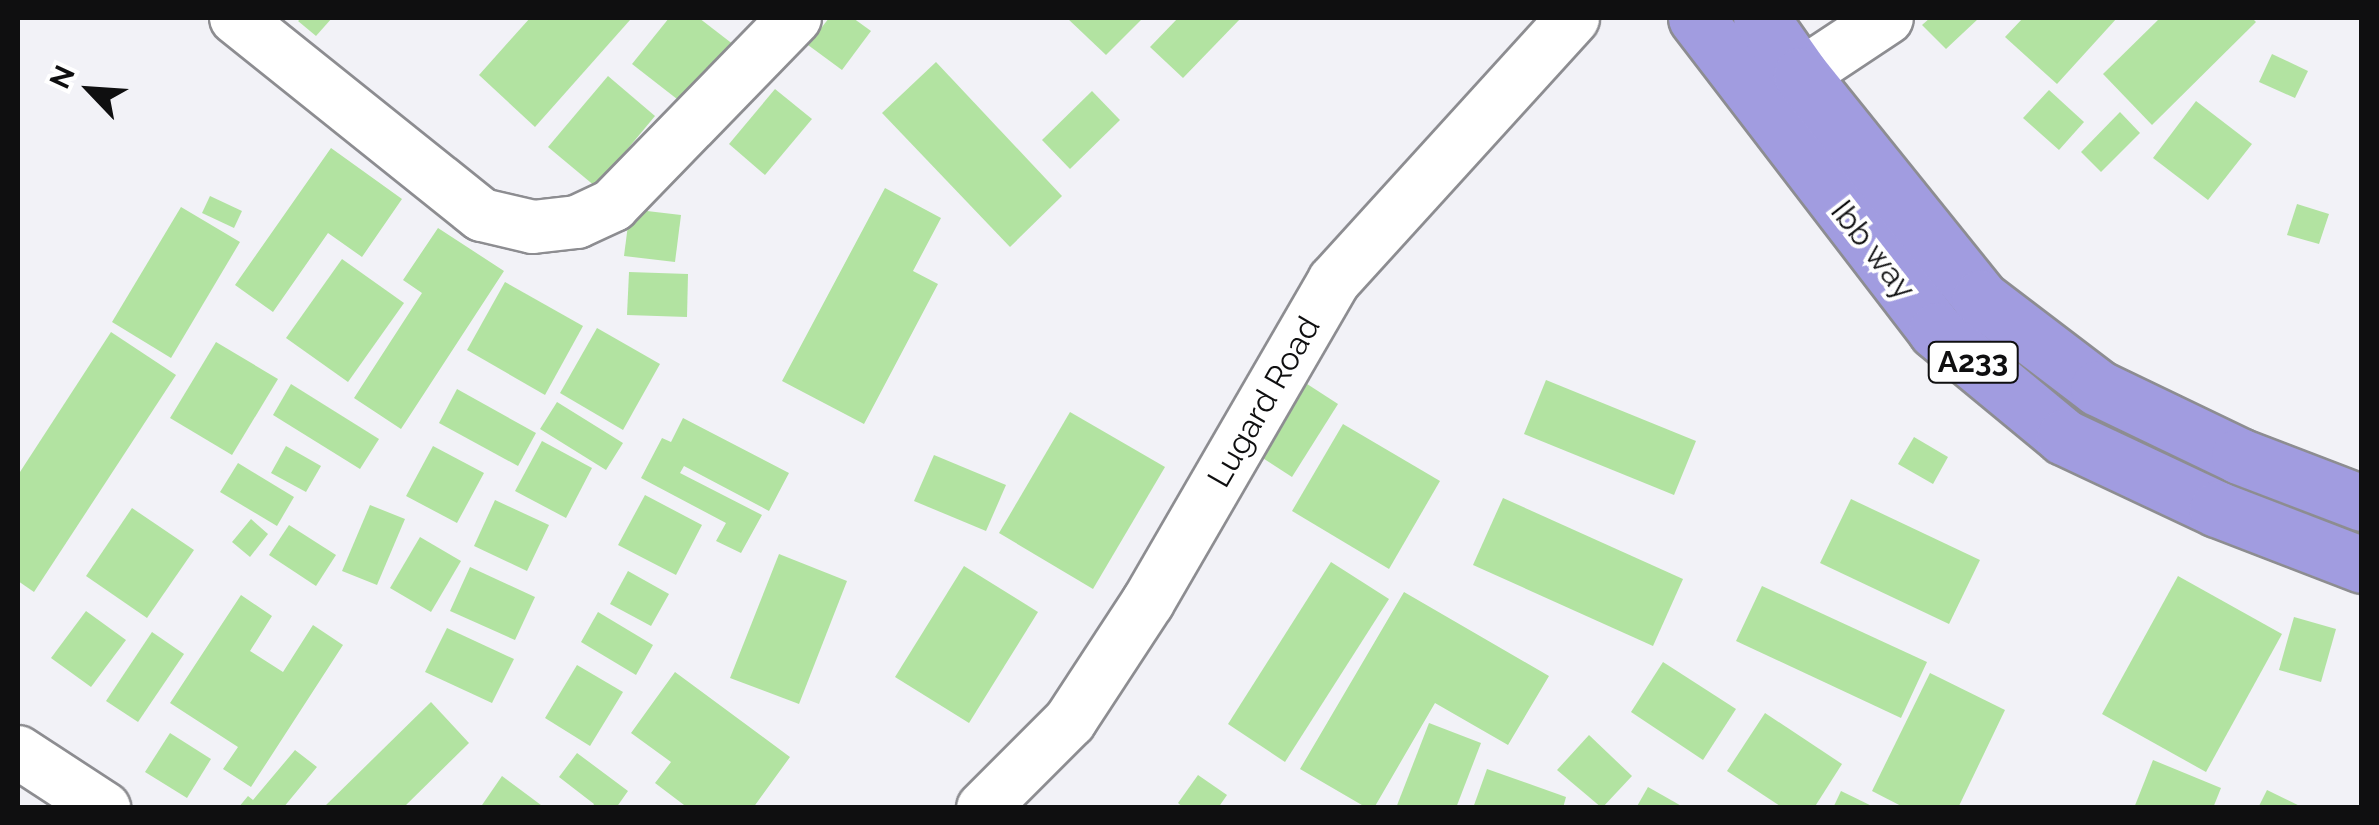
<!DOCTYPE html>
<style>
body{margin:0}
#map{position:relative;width:2379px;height:825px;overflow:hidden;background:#f2f2f7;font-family:Raleway,sans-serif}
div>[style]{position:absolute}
.building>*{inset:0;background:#b2e3a1}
.roads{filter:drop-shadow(2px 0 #8d8d91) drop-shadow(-2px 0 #8d8d91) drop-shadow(0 2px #8d8d91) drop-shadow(0 -2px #8d8d91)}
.minor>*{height:52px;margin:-26px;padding:0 26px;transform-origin:26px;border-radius:26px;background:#fff}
.highway>*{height:55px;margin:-27.5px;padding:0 27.5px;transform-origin:27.5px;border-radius:27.5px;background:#a19ce0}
span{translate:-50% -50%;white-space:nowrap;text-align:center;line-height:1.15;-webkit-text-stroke:8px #fff;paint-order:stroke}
.shield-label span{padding:2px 8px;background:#fff;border:2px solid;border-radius:8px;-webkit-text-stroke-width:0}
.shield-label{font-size:30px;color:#0f0f10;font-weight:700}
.street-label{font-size:32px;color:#0f0f10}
.frame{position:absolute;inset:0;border:20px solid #0f0f10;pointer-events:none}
.north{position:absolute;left:40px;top:40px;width:100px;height:100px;-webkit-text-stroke:8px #fff;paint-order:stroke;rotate:295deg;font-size:28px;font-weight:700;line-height:40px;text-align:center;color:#0f0f10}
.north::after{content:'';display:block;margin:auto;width:35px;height:45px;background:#0f0f10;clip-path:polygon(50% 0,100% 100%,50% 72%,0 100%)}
</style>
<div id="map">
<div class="building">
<i style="clip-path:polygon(302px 18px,332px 18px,316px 36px,298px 21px)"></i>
<i style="clip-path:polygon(530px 18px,630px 20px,535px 127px,479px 75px)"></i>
<i style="clip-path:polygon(669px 18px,699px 18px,734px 45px,686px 106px,632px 64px)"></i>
<i style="clip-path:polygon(829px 18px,853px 18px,871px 31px,842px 70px,808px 45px)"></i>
<i style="clip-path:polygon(1067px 18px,1143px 18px,1106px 55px)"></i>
<i style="clip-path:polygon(1178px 18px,1241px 18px,1183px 78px,1150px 47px)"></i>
<i style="clip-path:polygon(1930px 18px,1979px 18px,1946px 49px,1922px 25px)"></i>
<i style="clip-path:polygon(2023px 18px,2117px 18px,2057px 84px,2005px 37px)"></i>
<i style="clip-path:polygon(2160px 18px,2252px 18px,2256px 22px,2152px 125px,2103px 74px)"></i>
<i style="clip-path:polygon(2272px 54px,2308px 71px,2295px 98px,2259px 82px)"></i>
<i style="clip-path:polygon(936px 62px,1062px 196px,1010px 247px,882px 113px)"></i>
<i style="clip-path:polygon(608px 76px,655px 116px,596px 187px,548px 147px)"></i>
<i style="clip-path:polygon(775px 89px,812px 119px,765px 175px,729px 144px)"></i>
<i style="clip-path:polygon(2049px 90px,2084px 122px,2059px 150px,2023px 118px)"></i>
<i style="clip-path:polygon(1092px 91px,1120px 120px,1070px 169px,1042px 140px)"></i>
<i style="clip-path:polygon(2196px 101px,2252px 144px,2208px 200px,2153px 158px)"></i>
<i style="clip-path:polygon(2120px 112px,2140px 133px,2101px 172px,2081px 152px)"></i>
<i style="clip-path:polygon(331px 148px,402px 199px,362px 257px,328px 233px,273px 312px,235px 285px)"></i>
<i style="clip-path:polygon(885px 188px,941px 218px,913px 271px,938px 284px,864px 424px,782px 381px)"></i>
<i style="clip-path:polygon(210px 196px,242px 211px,234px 228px,202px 213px)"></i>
<i style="clip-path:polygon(2297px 204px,2329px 214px,2319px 244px,2287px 235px)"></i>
<i style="clip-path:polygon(181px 207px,240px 242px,171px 358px,112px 322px)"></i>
<i style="clip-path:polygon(630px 209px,681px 215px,675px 262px,624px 256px)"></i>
<i style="clip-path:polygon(438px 228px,504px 271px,401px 429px,354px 398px,422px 293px,403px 280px)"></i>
<i style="clip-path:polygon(342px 259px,404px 303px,348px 382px,286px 338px)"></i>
<i style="clip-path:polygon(629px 272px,688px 274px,687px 317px,627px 315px)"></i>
<i style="clip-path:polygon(505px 282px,583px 326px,545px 395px,467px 350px)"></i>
<i style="clip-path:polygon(597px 328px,660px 364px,623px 430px,560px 393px)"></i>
<i style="clip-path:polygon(111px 332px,176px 375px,34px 592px,18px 581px,18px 475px)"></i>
<i style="clip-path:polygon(216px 342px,278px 379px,232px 455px,170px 418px)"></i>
<i style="clip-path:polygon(1546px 380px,1696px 441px,1674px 495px,1524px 434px)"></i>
<i style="clip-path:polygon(1304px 382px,1338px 404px,1292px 477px,1258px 455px)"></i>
<i style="clip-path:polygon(291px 384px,379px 439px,360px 469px,273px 415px)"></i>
<i style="clip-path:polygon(457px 389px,536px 433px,518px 466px,439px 423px)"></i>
<i style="clip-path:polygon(557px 402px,623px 443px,606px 470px,540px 429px)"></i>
<i style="clip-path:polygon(1070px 412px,1165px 467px,1093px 589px,999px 533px)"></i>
<i style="clip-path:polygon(683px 418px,789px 473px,769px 511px,684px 466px,680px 473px,762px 515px,741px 553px,716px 541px,726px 523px,641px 478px,662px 438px,671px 442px)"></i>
<i style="clip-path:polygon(1343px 424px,1440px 481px,1389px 569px,1292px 511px)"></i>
<i style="clip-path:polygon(1914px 437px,1948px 457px,1933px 484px,1898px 464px)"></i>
<i style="clip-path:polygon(542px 441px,592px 468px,566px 518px,515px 491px)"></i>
<i style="clip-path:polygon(286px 446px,321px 466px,306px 492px,271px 473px)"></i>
<i style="clip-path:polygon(433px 446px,484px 473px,457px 523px,406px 496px)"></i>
<i style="clip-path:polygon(934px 455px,1006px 485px,986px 531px,914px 501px)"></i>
<i style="clip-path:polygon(238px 463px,294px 497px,277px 526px,220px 492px)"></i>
<i style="clip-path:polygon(645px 495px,702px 525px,676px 575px,618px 545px)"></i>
<i style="clip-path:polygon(1503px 498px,1683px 579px,1653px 646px,1473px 565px)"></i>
<i style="clip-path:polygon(1851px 499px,1980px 560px,1949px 624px,1820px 563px)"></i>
<i style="clip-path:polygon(495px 500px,549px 525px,527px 571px,474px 546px)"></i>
<i style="clip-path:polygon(370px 505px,405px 519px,377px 585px,342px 571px)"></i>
<i style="clip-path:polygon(132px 508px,194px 550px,147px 618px,86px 576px)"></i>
<i style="clip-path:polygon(251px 519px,268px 534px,250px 557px,232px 542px)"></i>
<i style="clip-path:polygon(289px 525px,336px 555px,316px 586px,269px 555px)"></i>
<i style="clip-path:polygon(420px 537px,461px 561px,431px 612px,390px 588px)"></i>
<i style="clip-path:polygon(779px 554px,847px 581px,799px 704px,730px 678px)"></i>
<i style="clip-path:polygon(1331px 562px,1389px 599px,1285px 762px,1228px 724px)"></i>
<i style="clip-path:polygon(964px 566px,1038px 612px,969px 723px,895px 677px)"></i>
<i style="clip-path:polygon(470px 567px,535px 597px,515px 640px,450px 611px)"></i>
<i style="clip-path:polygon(628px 571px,669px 594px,651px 626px,610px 604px)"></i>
<i style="clip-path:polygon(2178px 576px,2282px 634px,2206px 772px,2102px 714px)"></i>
<i style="clip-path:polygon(1762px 586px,1927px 662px,1901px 718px,1736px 641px)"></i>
<i style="clip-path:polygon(1404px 592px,1549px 676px,1508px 745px,1435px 703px,1374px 808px,1367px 808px,1300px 769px)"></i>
<i style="clip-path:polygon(241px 595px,272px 616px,250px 651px,283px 672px,313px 625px,343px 645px,251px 787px,223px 769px,238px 747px,170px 703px)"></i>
<i style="clip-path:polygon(86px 611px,126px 640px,91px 687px,51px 658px)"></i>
<i style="clip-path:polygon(598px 612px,653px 645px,636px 675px,581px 642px)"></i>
<i style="clip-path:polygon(2294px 617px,2336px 629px,2321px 682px,2279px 670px)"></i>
<i style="clip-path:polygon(447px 628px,514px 659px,492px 703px,425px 672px)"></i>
<i style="clip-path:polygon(152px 632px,184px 654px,138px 722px,106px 701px)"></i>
<i style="clip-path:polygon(1663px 662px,1736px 709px,1703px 760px,1631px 712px)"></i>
<i style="clip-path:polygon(577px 665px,623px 692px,590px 746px,545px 718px)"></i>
<i style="clip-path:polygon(675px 672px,790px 757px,753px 808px,688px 808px,655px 783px,671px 762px,631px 733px)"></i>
<i style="clip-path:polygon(1930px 673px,2005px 710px,1958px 808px,1905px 808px,1872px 791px)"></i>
<i style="clip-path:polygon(431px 702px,469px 743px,403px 808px,323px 808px)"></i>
<i style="clip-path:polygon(1765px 713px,1842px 764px,1814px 808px,1783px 808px,1727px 771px)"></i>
<i style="clip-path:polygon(1429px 723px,1481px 743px,1456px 808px,1396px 808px)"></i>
<i style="clip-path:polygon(170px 733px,211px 759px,187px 798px,145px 772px)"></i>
<i style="clip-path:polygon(1589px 735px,1632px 776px,1602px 808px,1557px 770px)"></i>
<i style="clip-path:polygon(295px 750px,317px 767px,283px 808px,238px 808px,248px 796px,253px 800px)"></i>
<i style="clip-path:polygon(577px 753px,628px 791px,616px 808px,592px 808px,594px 804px,559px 777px)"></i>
<i style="clip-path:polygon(2153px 760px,2221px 788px,2213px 808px,2134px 808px)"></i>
<i style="clip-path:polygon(1487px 769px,1566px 797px,1563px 808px,1473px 808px)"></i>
<i style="clip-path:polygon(1198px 775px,1227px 795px,1218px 808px,1184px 808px,1178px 803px)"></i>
<i style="clip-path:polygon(502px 776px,545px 808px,480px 808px)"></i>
<i style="clip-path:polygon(1648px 787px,1685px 808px,1636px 808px)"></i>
<i style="clip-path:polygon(2267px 790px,2304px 808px,2258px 808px)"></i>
<i style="clip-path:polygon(1841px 791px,1876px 808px,1833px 808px)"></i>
</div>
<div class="roads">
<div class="minor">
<i style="left:236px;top:18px;width:315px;rotate:38.7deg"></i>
<i style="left:482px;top:215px;width:52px;rotate:13.2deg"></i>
<i style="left:533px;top:227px;width:44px;rotate:-6.5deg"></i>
<i style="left:577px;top:222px;width:40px;rotate:-25deg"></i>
<i style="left:613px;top:205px;width:261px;rotate:-45.8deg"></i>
<i style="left:1801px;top:75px;width:103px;rotate:-33.5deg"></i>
<i style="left:18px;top:752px;width:103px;rotate:33.1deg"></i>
<i style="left:983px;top:808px;width:123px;rotate:-45deg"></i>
<i style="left:1070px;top:721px;width:142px;rotate:-56.8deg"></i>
<i style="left:1148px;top:602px;width:371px;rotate:-59.9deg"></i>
<i style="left:1334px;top:281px;width:355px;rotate:-47.7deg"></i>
</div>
<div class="highway">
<i style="left:1696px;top:18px;width:394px;rotate:52.5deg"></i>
<i style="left:1936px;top:331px;width:166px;rotate:39.6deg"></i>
<i style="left:2064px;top:437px;width:169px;rotate:25.2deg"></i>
<i style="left:2217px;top:509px;width:155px;rotate:21.1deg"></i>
<i style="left:1761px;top:18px;width:70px;rotate:54.9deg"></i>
<i style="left:1801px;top:75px;width:286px;rotate:51.2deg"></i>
<i style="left:1980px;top:298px;width:148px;rotate:37.3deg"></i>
<i style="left:2098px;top:388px;width:157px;rotate:25.7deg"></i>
<i style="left:2239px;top:456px;width:132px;rotate:20.9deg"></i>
</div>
</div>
<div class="shield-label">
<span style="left:1973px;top:362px">A233</span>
</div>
<div class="street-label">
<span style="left:1873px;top:250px;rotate:52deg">Ibb way</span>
<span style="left:1264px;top:402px;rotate:-60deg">Lugard Road</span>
</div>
<div class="frame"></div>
<div class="north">N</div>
</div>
